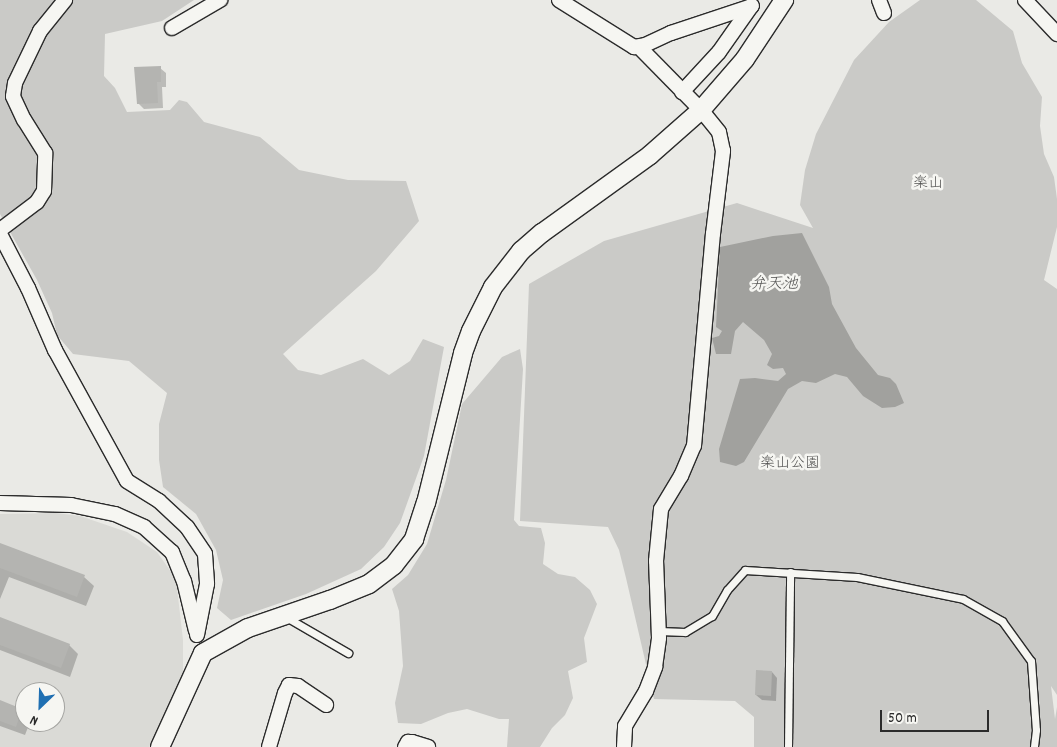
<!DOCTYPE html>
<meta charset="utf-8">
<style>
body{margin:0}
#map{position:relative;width:1057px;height:747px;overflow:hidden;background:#eaeae6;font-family:Dekko,"Klee One",sans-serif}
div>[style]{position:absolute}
.built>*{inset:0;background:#dadad6}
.green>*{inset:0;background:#cacac7}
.water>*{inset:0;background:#a1a19e}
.shadow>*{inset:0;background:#0003}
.building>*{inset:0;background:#b4b4b1}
.roads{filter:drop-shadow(1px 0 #2b2b2b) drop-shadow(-1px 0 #2b2b2b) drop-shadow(0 1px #2b2b2b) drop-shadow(0 -1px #2b2b2b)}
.service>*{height:7px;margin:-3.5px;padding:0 3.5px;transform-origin:3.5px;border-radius:3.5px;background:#f6f6f2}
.minor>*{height:14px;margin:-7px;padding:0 7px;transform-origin:7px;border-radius:7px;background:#f6f6f2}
.tertiary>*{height:18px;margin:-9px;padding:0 9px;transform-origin:9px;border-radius:9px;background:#f6f6f2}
span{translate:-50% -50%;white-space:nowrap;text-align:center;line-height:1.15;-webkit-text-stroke:5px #f6f6f2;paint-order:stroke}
.park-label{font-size:15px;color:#535352}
.water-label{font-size:16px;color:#545453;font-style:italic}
.north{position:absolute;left:15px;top:682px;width:50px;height:50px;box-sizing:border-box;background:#f6f6f2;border:1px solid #a5a5a2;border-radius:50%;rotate:204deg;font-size:14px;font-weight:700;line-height:20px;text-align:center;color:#2b2b2b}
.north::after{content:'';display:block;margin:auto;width:18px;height:22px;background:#1f6fb2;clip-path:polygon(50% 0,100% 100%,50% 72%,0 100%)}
.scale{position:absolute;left:880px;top:710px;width:109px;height:22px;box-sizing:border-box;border:2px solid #2b2b2b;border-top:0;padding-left:6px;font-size:15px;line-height:18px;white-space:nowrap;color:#2b2b2b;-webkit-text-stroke:4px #f6f6f2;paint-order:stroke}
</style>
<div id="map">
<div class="built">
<i style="clip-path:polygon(evenodd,56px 513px,80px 516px,127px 532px,157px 552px,176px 579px,183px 640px,183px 672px,149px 747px,0 747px,0 514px,56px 513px,25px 692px,55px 692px,55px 722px,25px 722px,25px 692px)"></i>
</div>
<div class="green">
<i style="clip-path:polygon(0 0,194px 0,162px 21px,105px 34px,104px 76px,115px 88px,127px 112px,170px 110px,179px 100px,187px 102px,204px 122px,260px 137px,299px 170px,348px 180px,406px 181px,419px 221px,376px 271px,283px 354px,298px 370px,321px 375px,363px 359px,389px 375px,410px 361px,423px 339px,444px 347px,424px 456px,400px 523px,384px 547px,361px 569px,306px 594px,231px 620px,217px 608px,223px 580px,216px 550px,196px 514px,163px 487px,159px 460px,159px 424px,167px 393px,129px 361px,73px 354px,57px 335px,52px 313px,37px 280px,0 214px)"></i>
<i style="clip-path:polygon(920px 0,976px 0,1013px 31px,1022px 63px,1042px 97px,1040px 126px,1044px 154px,1054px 177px,1057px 199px,1057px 227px,1044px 280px,1057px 289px,1057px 695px,1051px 686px,1055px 719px,1057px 707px,1057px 747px,754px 747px,754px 717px,735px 701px,654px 699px,626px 578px,619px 550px,608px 527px,520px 521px,529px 284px,604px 241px,737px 203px,813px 228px,800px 205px,805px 170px,816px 134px,854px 60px,889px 22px)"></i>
<i style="clip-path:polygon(520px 349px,523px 369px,514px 520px,519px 526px,541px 528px,545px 543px,543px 564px,558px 574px,575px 577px,590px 590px,597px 604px,584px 638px,587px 662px,568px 671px,573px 698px,565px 715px,552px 728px,540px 747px,507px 747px,509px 719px,499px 719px,467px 709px,448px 713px,421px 724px,398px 723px,395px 703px,403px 666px,399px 611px,392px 589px,408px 575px,427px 544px,446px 480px,462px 404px,502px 357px)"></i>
</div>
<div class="water">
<i style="clip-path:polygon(802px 233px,829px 287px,832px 304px,856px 348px,878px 375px,890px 378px,896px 384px,904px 403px,895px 407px,882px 408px,863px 396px,847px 377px,835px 374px,816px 383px,802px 381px,788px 389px,744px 462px,736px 466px,720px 462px,719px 449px,740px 379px,755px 378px,778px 381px,786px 374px,783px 368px,773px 369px,767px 365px,772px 354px,764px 340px,743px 322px,735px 331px,731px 354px,716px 354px,712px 338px,719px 336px,722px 331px,716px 327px,720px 247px,773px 236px)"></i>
</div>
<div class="shadow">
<i style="clip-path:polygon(160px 68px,166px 73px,166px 87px,162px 87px,163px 108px,144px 109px,138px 103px)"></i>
<i style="clip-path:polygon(0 545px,84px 577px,94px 586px,86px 606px,9px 577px,0 599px)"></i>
<i style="clip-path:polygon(0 618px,69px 645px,78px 654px,70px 677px,0 650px)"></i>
<i style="clip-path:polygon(772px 672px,777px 678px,776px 701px,762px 700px,756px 695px)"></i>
<i style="clip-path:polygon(0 702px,25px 713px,25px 722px,30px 722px,25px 735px,0 726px)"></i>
</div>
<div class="building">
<i style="clip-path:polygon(161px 66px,161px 82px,157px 82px,158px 103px,137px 104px,134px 67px)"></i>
<i style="clip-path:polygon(0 543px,85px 575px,77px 597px,0 568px)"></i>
<i style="clip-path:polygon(0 617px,70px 644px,61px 668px,0 645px)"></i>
<i style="clip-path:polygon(756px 670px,772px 671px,771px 696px,755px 695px)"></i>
<i style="clip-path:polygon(0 700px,22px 709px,16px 727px,0 721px)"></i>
</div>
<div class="roads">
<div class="service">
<i style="left:286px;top:617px;width:72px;rotate:30.1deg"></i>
<i style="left:659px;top:631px;width:26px;rotate:2deg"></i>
<i style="left:685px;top:632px;width:31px;rotate:-31deg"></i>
<i style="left:712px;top:616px;width:30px;rotate:-60deg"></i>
<i style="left:727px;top:590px;width:27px;rotate:-48deg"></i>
<i style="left:745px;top:570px;width:112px;rotate:3.6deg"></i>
<i style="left:857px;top:577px;width:108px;rotate:11.7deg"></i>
<i style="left:963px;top:599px;width:45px;rotate:29.4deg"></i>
<i style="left:1002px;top:621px;width:49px;rotate:54.1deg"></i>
<i style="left:1031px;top:661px;width:69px;rotate:85.9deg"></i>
<i style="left:1036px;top:730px;width:17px;rotate:97deg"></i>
<i style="left:788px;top:747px;width:175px;rotate:-89.3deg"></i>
</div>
<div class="minor">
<i style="left:559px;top:0;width:89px;rotate:32.1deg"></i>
<i style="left:634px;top:47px;width:11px;rotate:-10deg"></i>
<i style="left:645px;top:45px;width:29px;rotate:-25deg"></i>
<i style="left:671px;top:33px;width:85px;rotate:-18.4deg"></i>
<i style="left:879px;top:0;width:14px;rotate:69deg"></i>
<i style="left:1025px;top:0;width:47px;rotate:46.7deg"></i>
<i style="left:172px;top:28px;width:56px;rotate:-30.3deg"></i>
<i style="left:682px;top:92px;width:54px;rotate:-47.2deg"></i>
<i style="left:719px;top:52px;width:57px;rotate:-54.9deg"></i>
<i style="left:0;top:230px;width:46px;rotate:-37.1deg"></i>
<i style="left:37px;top:202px;width:13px;rotate:-58deg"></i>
<i style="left:44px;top:191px;width:38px;rotate:-88deg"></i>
<i style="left:45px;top:153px;width:39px;rotate:-122deg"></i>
<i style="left:24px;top:120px;width:26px;rotate:-115deg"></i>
<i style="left:13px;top:96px;width:13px;rotate:-81deg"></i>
<i style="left:15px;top:83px;width:58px;rotate:-64.3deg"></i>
<i style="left:40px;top:31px;width:40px;rotate:-51deg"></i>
<i style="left:0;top:234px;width:61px;rotate:62.6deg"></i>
<i style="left:28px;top:288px;width:68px;rotate:66.5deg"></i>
<i style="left:55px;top:350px;width:149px;rotate:61.2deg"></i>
<i style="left:127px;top:481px;width:38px;rotate:32deg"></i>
<i style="left:159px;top:501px;width:38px;rotate:43deg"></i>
<i style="left:187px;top:527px;width:32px;rotate:56deg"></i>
<i style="left:205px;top:554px;width:30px;rotate:86deg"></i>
<i style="left:207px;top:584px;width:52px;rotate:101.1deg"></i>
<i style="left:0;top:503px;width:71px;rotate:1.6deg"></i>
<i style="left:71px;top:505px;width:45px;rotate:11.6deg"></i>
<i style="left:115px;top:514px;width:32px;rotate:24deg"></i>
<i style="left:144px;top:527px;width:38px;rotate:42deg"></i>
<i style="left:172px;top:552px;width:31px;rotate:68deg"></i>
<i style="left:184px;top:581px;width:51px;rotate:76.5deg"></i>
<i style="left:269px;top:747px;width:56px;rotate:-73.5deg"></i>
<i style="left:285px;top:693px;width:9px;rotate:-63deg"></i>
<i style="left:289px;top:685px;width:9px;rotate:6deg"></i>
<i style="left:298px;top:686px;width:34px;rotate:34deg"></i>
<i style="left:405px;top:747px;width:6px;rotate:-59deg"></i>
<i style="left:408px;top:742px;width:4px"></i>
<i style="left:412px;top:742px;width:17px;rotate:17deg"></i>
<i style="left:624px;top:747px;width:21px;rotate:-87deg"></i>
<i style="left:625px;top:726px;width:41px;rotate:-59deg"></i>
<i style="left:646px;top:691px;width:26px;rotate:-69deg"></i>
<i style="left:655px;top:667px;width:29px;rotate:-82deg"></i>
<i style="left:659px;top:638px;width:77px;rotate:-92.2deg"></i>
<i style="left:656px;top:561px;width:52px;rotate:-84.5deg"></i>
<i style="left:661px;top:509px;width:39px;rotate:-59deg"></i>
<i style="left:681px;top:476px;width:33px;rotate:-67deg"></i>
<i style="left:694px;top:446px;width:213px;rotate:-84.9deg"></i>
<i style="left:713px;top:234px;width:84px;rotate:-83.1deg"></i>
<i style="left:723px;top:151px;width:19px;rotate:-102deg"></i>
<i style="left:719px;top:132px;width:28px;rotate:-129deg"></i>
<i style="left:701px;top:110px;width:88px;rotate:-134.5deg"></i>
</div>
<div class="tertiary">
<i style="left:160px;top:747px;width:103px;rotate:-65.4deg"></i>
<i style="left:203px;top:653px;width:51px;rotate:-29.1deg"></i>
<i style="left:248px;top:628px;width:87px;rotate:-18.9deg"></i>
<i style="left:330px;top:600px;width:42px;rotate:-22.3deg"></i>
<i style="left:369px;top:584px;width:31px;rotate:-37deg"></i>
<i style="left:394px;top:565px;width:33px;rotate:-52deg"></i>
<i style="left:414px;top:539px;width:38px;rotate:-72deg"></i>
<i style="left:426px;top:503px;width:154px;rotate:-76.1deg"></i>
<i style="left:463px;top:353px;width:23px;rotate:-70deg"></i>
<i style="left:471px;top:331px;width:49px;rotate:-63.4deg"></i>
<i style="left:493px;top:287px;width:46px;rotate:-52.1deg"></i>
<i style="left:521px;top:251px;width:28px;rotate:-41deg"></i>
<i style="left:542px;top:233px;width:133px;rotate:-35.8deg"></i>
<i style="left:650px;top:155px;width:68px;rotate:-41.4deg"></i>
<i style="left:701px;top:110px;width:67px;rotate:-49.2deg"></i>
<i style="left:745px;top:59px;width:71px;rotate:-56.5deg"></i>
</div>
</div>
<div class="park-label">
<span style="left:928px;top:185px">楽山</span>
<span style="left:790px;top:465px">楽山公園</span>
</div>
<div class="water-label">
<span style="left:774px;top:285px">弁天池</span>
</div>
<div class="north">N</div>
<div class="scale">50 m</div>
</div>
